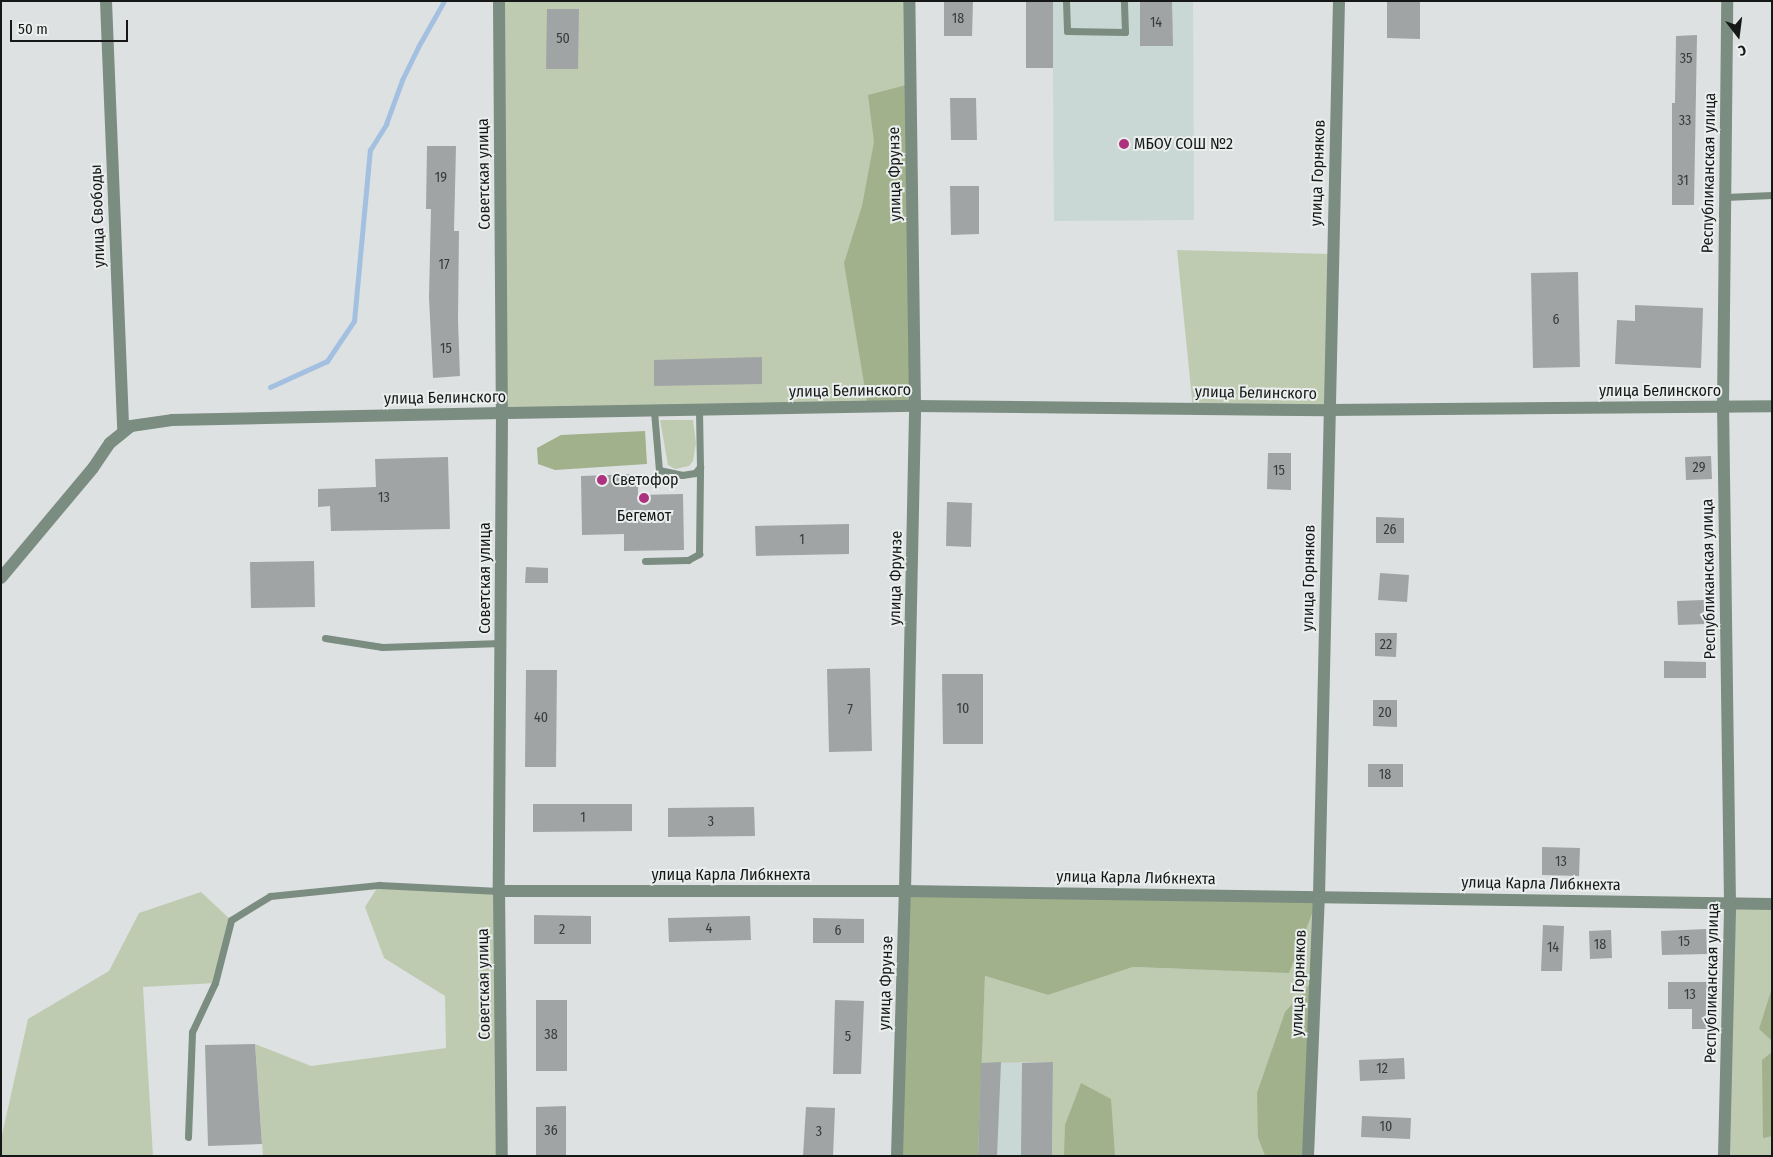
<!DOCTYPE html>
<meta charset="utf-8">
<style>
body{margin:0}
#map{position:relative;width:1773px;height:1157px;overflow:hidden;background:#dde1e1;font-family:"Fira Sans Condensed",sans-serif}
div>[style]{position:absolute}
.built>*{inset:0;background:#c9d7d5}
.green>*{inset:0;background:#bfcbb1}
.forest>*{inset:0;background:#a1b18c}
.stream>*{height:5px;margin:-2.5px;padding:0 2.5px;transform-origin:2.5px;border-radius:2.5px;background:#a4c0e1}
.building>*{inset:0;background:#a0a4a5}
.service>*{height:7px;margin:-3.5px;padding:0 3.5px;transform-origin:3.5px;border-radius:3.5px;background:#7b8c81}
.minor>*{height:12px;margin:-6px;padding:0 6px;transform-origin:6px;border-radius:6px;background:#7b8c81}
.tertiary>*{height:12px;margin:-6px;padding:0 6px;transform-origin:6px;border-radius:6px;background:#7b8c81}
.dots>*{width:14px;height:14px;translate:-50% -50%;box-sizing:border-box;border:2px solid #eaefee;border-radius:50%}
span{translate:-50% -50%;white-space:nowrap;text-align:center;line-height:1.15;-webkit-text-stroke:4px #eaefee;paint-order:stroke}
.number-label{font-size:14px;color:#383b3b}
.number-label span{-webkit-text-stroke-width:0}
.poi-label{font-size:16px;color:#161818}
.left{translate:0 -50%;text-align:left}
.street-label{font-size:16px;color:#161818}
.frame{position:absolute;inset:0;border:2px solid #161818;pointer-events:none}
.north{position:absolute;left:1713px;top:10px;width:50px;height:50px;-webkit-text-stroke:4px #eaefee;paint-order:stroke;rotate:165deg;font-size:14px;font-weight:700;line-height:20px;text-align:center;color:#161818}
.north::after{content:'';display:block;margin:auto;width:18px;height:22px;background:#161818;clip-path:polygon(50% 0,100% 100%,50% 72%,0 100%)}
.scale{position:absolute;left:10px;top:20px;width:118px;height:22px;box-sizing:border-box;border:2px solid #161818;border-top:0;padding-left:6px;font-size:15px;line-height:18px;white-space:nowrap;color:#161818;-webkit-text-stroke:4px #eaefee;paint-order:stroke}
</style>
<div id="map">
<div class="built">
<i style="clip-path:polygon(1026px 1px,1193px 1px,1194px 220px,1054px 221px,1053px 68px,1026px 68px)"></i>
<i style="clip-path:polygon(1053px 1062px,1052px 1156px,978px 1156px,981px 1063px)"></i>
</div>
<div class="green">
<i style="clip-path:polygon(499px 1px,909px 1px,915px 406px,502px 413px)"></i>
<i style="clip-path:polygon(1177px 250px,1332px 254px,1329px 410px,1193px 409px)"></i>
<i style="clip-path:polygon(660px 420px,693px 420px,696px 443px,693px 461px,689px 466px,675px 469px,668px 465px)"></i>
<i style="clip-path:polygon(379px 885px,499px 891px,502px 1156px,263px 1156px,255px 1044px,311px 1066px,446px 1048px,445px 996px,384px 958px,365px 907px)"></i>
<i style="clip-path:polygon(201px 892px,231px 920px,215px 983px,143px 987px,153px 1156px,1px 1156px,1px 1139px,28px 1019px,109px 971px,139px 913px)"></i>
<i style="clip-path:polygon(1319px 896px,1315px 978px,1258px 1138px,1265px 1156px,1052px 1156px,1053px 1062px,981px 1063px,985px 976px,1048px 995px,1133px 967px,1184px 969px)"></i>
<i style="clip-path:polygon(1730px 904px,1772px 904px,1772px 1156px,1724px 1156px)"></i>
</div>
<div class="forest">
<i style="clip-path:polygon(910px 84px,915px 406px,868px 407px,844px 263px,862px 206px,874px 142px,868px 95px)"></i>
<i style="clip-path:polygon(645px 431px,647px 464px,555px 470px,538px 464px,537px 448px,561px 435px)"></i>
<i style="clip-path:polygon(905px 891px,1319px 896px,1289px 973px,1133px 967px,1048px 995px,985px 976px,978px 1156px,897px 1156px)"></i>
<i style="clip-path:polygon(1315px 978px,1308px 1156px,1265px 1156px,1258px 1138px,1257px 1093px,1285px 1012px)"></i>
<i style="clip-path:polygon(1772px 988px,1772px 1041px,1759px 1029px)"></i>
<i style="clip-path:polygon(1772px 1052px,1772px 1136px,1763px 1138px,1762px 1060px)"></i>
<i style="clip-path:polygon(1081px 1083px,1111px 1099px,1115px 1156px,1064px 1156px,1065px 1125px)"></i>
</div>
<div class="stream">
<i style="left:270px;top:387px;width:63px;rotate:-24.5deg"></i>
<i style="left:327px;top:361px;width:48px;rotate:-56deg"></i>
<i style="left:354px;top:321px;width:172px;rotate:-84.7deg"></i>
<i style="left:370px;top:150px;width:31px;rotate:-58deg"></i>
<i style="left:386px;top:124px;width:47px;rotate:-70deg"></i>
<i style="left:402px;top:80px;width:37px;rotate:-64deg"></i>
<i style="left:418px;top:47px;width:53px;rotate:-60.5deg"></i>
</div>
<div class="building">
<i style="clip-path:polygon(944px 1px,973px 1px,972px 36px,944px 36px)"></i>
<i style="clip-path:polygon(1026px 1px,1053px 1px,1053px 68px,1026px 68px)"></i>
<i style="clip-path:polygon(1140px 1px,1172px 1px,1173px 46px,1140px 46px)"></i>
<i style="clip-path:polygon(1387px 1px,1420px 1px,1420px 39px,1387px 38px)"></i>
<i style="clip-path:polygon(547px 9px,579px 9px,578px 69px,546px 69px)"></i>
<i style="clip-path:polygon(1697px 35px,1694px 205px,1672px 205px,1672px 103px,1675px 103px,1676px 36px)"></i>
<i style="clip-path:polygon(950px 98px,976px 98px,977px 140px,951px 140px)"></i>
<i style="clip-path:polygon(427px 146px,456px 146px,454px 231px,459px 231px,458px 320px,460px 376px,433px 378px,429px 298px,431px 209px,426px 209px)"></i>
<i style="clip-path:polygon(950px 186px,979px 186px,979px 234px,951px 235px)"></i>
<i style="clip-path:polygon(1578px 272px,1580px 367px,1533px 368px,1531px 273px)"></i>
<i style="clip-path:polygon(1635px 305px,1703px 308px,1701px 368px,1615px 364px,1617px 320px,1635px 321px)"></i>
<i style="clip-path:polygon(762px 357px,762px 384px,654px 386px,654px 360px)"></i>
<i style="clip-path:polygon(1268px 453px,1291px 453px,1291px 490px,1267px 489px)"></i>
<i style="clip-path:polygon(1711px 456px,1712px 479px,1686px 480px,1685px 457px)"></i>
<i style="clip-path:polygon(448px 457px,450px 529px,331px 531px,330px 506px,318px 507px,318px 489px,376px 487px,375px 459px)"></i>
<i style="clip-path:polygon(638px 474px,638px 495px,683px 494px,684px 550px,624px 551px,624px 534px,582px 535px,581px 476px)"></i>
<i style="clip-path:polygon(947px 502px,972px 503px,971px 547px,946px 546px)"></i>
<i style="clip-path:polygon(1376px 517px,1404px 518px,1404px 543px,1376px 543px)"></i>
<i style="clip-path:polygon(849px 524px,849px 554px,756px 556px,755px 526px)"></i>
<i style="clip-path:polygon(314px 561px,315px 607px,251px 608px,250px 562px)"></i>
<i style="clip-path:polygon(526px 567px,548px 568px,548px 583px,525px 583px)"></i>
<i style="clip-path:polygon(1380px 573px,1409px 575px,1407px 602px,1378px 600px)"></i>
<i style="clip-path:polygon(1704px 600px,1705px 624px,1678px 625px,1677px 601px)"></i>
<i style="clip-path:polygon(1375px 633px,1397px 633px,1396px 657px,1375px 656px)"></i>
<i style="clip-path:polygon(1664px 661px,1706px 662px,1706px 678px,1664px 678px)"></i>
<i style="clip-path:polygon(870px 668px,872px 751px,829px 752px,827px 669px)"></i>
<i style="clip-path:polygon(526px 670px,557px 670px,556px 767px,525px 767px)"></i>
<i style="clip-path:polygon(942px 674px,983px 674px,983px 744px,943px 744px)"></i>
<i style="clip-path:polygon(1373px 700px,1397px 700px,1397px 727px,1373px 726px)"></i>
<i style="clip-path:polygon(1368px 764px,1403px 764px,1403px 787px,1368px 787px)"></i>
<i style="clip-path:polygon(533px 804px,632px 804px,632px 831px,533px 832px)"></i>
<i style="clip-path:polygon(754px 807px,755px 836px,668px 837px,668px 808px)"></i>
<i style="clip-path:polygon(1542px 847px,1580px 848px,1579px 876px,1542px 875px)"></i>
<i style="clip-path:polygon(534px 915px,591px 916px,591px 944px,534px 944px)"></i>
<i style="clip-path:polygon(750px 916px,751px 940px,669px 942px,668px 918px)"></i>
<i style="clip-path:polygon(813px 918px,864px 919px,864px 943px,813px 943px)"></i>
<i style="clip-path:polygon(1543px 925px,1564px 926px,1562px 971px,1541px 971px)"></i>
<i style="clip-path:polygon(1706px 929px,1707px 954px,1662px 955px,1661px 931px)"></i>
<i style="clip-path:polygon(1611px 930px,1612px 958px,1590px 959px,1589px 931px)"></i>
<i style="clip-path:polygon(1668px 982px,1712px 982px,1712px 1029px,1692px 1029px,1692px 1009px,1668px 1009px)"></i>
<i style="clip-path:polygon(536px 1000px,567px 1000px,567px 1071px,536px 1071px)"></i>
<i style="clip-path:polygon(835px 1000px,864px 1001px,861px 1074px,833px 1074px)"></i>
<i style="clip-path:polygon(255px 1044px,262px 1144px,208px 1146px,205px 1045px)"></i>
<i style="clip-path:polygon(1404px 1058px,1405px 1079px,1360px 1081px,1359px 1060px)"></i>
<i style="clip-path:polygon(1001px 1062px,997px 1156px,978px 1156px,981px 1063px)"></i>
<i style="clip-path:polygon(1053px 1062px,1052px 1156px,1021px 1156px,1022px 1063px)"></i>
<i style="clip-path:polygon(566px 1106px,566px 1156px,536px 1156px,536px 1107px)"></i>
<i style="clip-path:polygon(806px 1107px,835px 1108px,833px 1156px,803px 1156px)"></i>
<i style="clip-path:polygon(1362px 1116px,1411px 1118px,1410px 1139px,1361px 1137px)"></i>
</div>
<div class="service">
<i style="left:1066px;top:1px;width:30px;rotate:88deg"></i>
<i style="left:1067px;top:31px;width:58px;rotate:1deg"></i>
<i style="left:1125px;top:32px;width:31px;rotate:-92deg"></i>
<i style="left:1725px;top:197px;width:47px;rotate:-2.4deg"></i>
<i style="left:654px;top:411px;width:59px;rotate:85.2deg"></i>
<i style="left:659px;top:470px;width:24px;rotate:12deg"></i>
<i style="left:682px;top:475px;width:13px;rotate:-9deg"></i>
<i style="left:695px;top:473px;width:8px;rotate:-50deg"></i>
<i style="left:700px;top:467px;width:57px;rotate:-91deg"></i>
<i style="left:645px;top:561px;width:43px;rotate:-1.3deg"></i>
<i style="left:688px;top:560px;width:13px;rotate:-29deg"></i>
<i style="left:699px;top:554px;width:87px;rotate:-89.3deg"></i>
<i style="left:325px;top:638px;width:58px;rotate:9deg"></i>
<i style="left:382px;top:647px;width:119px;rotate:-1.9deg"></i>
<i style="left:188px;top:1137px;width:105px;rotate:-87.8deg"></i>
<i style="left:192px;top:1032px;width:54px;rotate:-64.9deg"></i>
<i style="left:215px;top:983px;width:65px;rotate:-75.7deg"></i>
<i style="left:231px;top:920px;width:46px;rotate:-31.6deg"></i>
<i style="left:270px;top:896px;width:110px;rotate:-5.8deg"></i>
<i style="left:379px;top:885px;width:120px;rotate:2.9deg"></i>
</div>
<div class="minor">
<i style="left:106px;top:1px;width:429px;rotate:87.7deg"></i>
<i style="left:502px;top:413px;width:413px;rotate:-1deg"></i>
<i style="left:915px;top:406px;width:414px;rotate:0.6deg"></i>
<i style="left:1329px;top:410px;width:443px;rotate:-0.5deg"></i>
<i style="left:499px;top:891px;width:406px"></i>
<i style="left:905px;top:891px;width:867px;rotate:0.86deg"></i>
<i style="left:897px;top:1156px;width:265px;rotate:-88.3deg"></i>
<i style="left:905px;top:891px;width:485px;rotate:-88.8deg"></i>
<i style="left:915px;top:406px;width:405px;rotate:-90.8deg"></i>
<i style="left:1308px;top:1156px;width:260px;rotate:-87.6deg"></i>
<i style="left:1319px;top:896px;width:895px;rotate:-88.72deg"></i>
<i style="left:1724px;top:1156px;width:252px;rotate:-88.6deg"></i>
<i style="left:1730px;top:904px;width:497px;rotate:-90.8deg"></i>
<i style="left:1723px;top:407px;width:406px;rotate:-89.4deg"></i>
</div>
<div class="tertiary">
<i style="left:499px;top:1px;width:412px;rotate:89.6deg"></i>
<i style="left:502px;top:413px;width:478px;rotate:90.4deg"></i>
<i style="left:499px;top:891px;width:265px;rotate:89.4deg"></i>
<i style="left:1px;top:578px;width:143px;rotate:-50.1deg"></i>
<i style="left:93px;top:468px;width:30px;rotate:-56deg"></i>
<i style="left:110px;top:443px;width:27px;rotate:-39deg"></i>
<i style="left:131px;top:426px;width:41px;rotate:-8.3deg"></i>
<i style="left:172px;top:420px;width:330px;rotate:-1.2deg"></i>
</div>
<div class="dots">
<i style="left:1124px;top:144px;background:#ae3180"></i>
<i style="left:602px;top:480px;background:#ae3180"></i>
<i style="left:644px;top:498px;background:#ae3180"></i>
</div>
<div class="number-label">
<span style="left:958px;top:19px">18</span>
<span style="left:1156px;top:23px">14</span>
<span style="left:563px;top:39px">50</span>
<span style="left:1686px;top:59px">35</span>
<span style="left:1685px;top:121px">33</span>
<span style="left:441px;top:178px">19</span>
<span style="left:1683px;top:181px">31</span>
<span style="left:444px;top:265px">17</span>
<span style="left:1556px;top:320px">6</span>
<span style="left:446px;top:349px">15</span>
<span style="left:1699px;top:468px">29</span>
<span style="left:1279px;top:471px">15</span>
<span style="left:384px;top:498px">13</span>
<span style="left:1390px;top:530px">26</span>
<span style="left:802px;top:540px">1</span>
<span style="left:1386px;top:645px">22</span>
<span style="left:963px;top:709px">10</span>
<span style="left:850px;top:710px">7</span>
<span style="left:1385px;top:713px">20</span>
<span style="left:541px;top:718px">40</span>
<span style="left:1385px;top:775px">18</span>
<span style="left:583px;top:818px">1</span>
<span style="left:711px;top:822px">3</span>
<span style="left:1561px;top:862px">13</span>
<span style="left:709px;top:929px">4</span>
<span style="left:562px;top:930px">2</span>
<span style="left:838px;top:931px">6</span>
<span style="left:1684px;top:942px">15</span>
<span style="left:1600px;top:945px">18</span>
<span style="left:1553px;top:948px">14</span>
<span style="left:1690px;top:995px">13</span>
<span style="left:551px;top:1035px">38</span>
<span style="left:848px;top:1037px">5</span>
<span style="left:1382px;top:1069px">12</span>
<span style="left:1386px;top:1127px">10</span>
<span style="left:551px;top:1131px">36</span>
<span style="left:819px;top:1132px">3</span>
</div>
<div class="poi-label">
<span class="left" style="left:1134px;top:144px">МБОУ СОШ №2</span>
<span class="left" style="left:612px;top:480px">Светофор</span>
<span style="left:644px;top:516px">Бегемот</span>
</div>
<div class="street-label">
<span style="left:1318px;top:173px;rotate:-88deg">улица Горняков</span>
<span style="left:1709px;top:173px;rotate:-89deg">Республиканская улица</span>
<span style="left:484px;top:174px;rotate:-91deg">Советская улица</span>
<span style="left:895px;top:174px;rotate:-91deg">улица Фрунзе</span>
<span style="left:98px;top:216px;rotate:-92deg">улица Свободы</span>
<span style="left:850px;top:391px;rotate:-1deg">улица Белинского</span>
<span style="left:1660px;top:391px">улица Белинского</span>
<span style="left:1256px;top:393px;rotate:1deg">улица Белинского</span>
<span style="left:445px;top:398px;rotate:-1deg">улица Белинского</span>
<span style="left:485px;top:578px;rotate:-90deg">Советская улица</span>
<span style="left:896px;top:578px;rotate:-89deg">улица Фрунзе</span>
<span style="left:1309px;top:578px;rotate:-89deg">улица Горняков</span>
<span style="left:1709px;top:579px;rotate:-91deg">Республиканская улица</span>
<span style="left:731px;top:875px">улица Карла Либкнехта</span>
<span style="left:1136px;top:878px;rotate:1deg">улица Карла Либкнехта</span>
<span style="left:1541px;top:884px;rotate:1deg">улица Карла Либкнехта</span>
<span style="left:886px;top:983px;rotate:-88deg">улица Фрунзе</span>
<span style="left:1299px;top:983px;rotate:-88deg">улица Горняков</span>
<span style="left:1712px;top:983px;rotate:-89deg">Республиканская улица</span>
<span style="left:484px;top:984px;rotate:-91deg">Советская улица</span>
</div>
<div class="frame"></div>
<div class="north">С</div>
<div class="scale">50 m</div>
</div>
